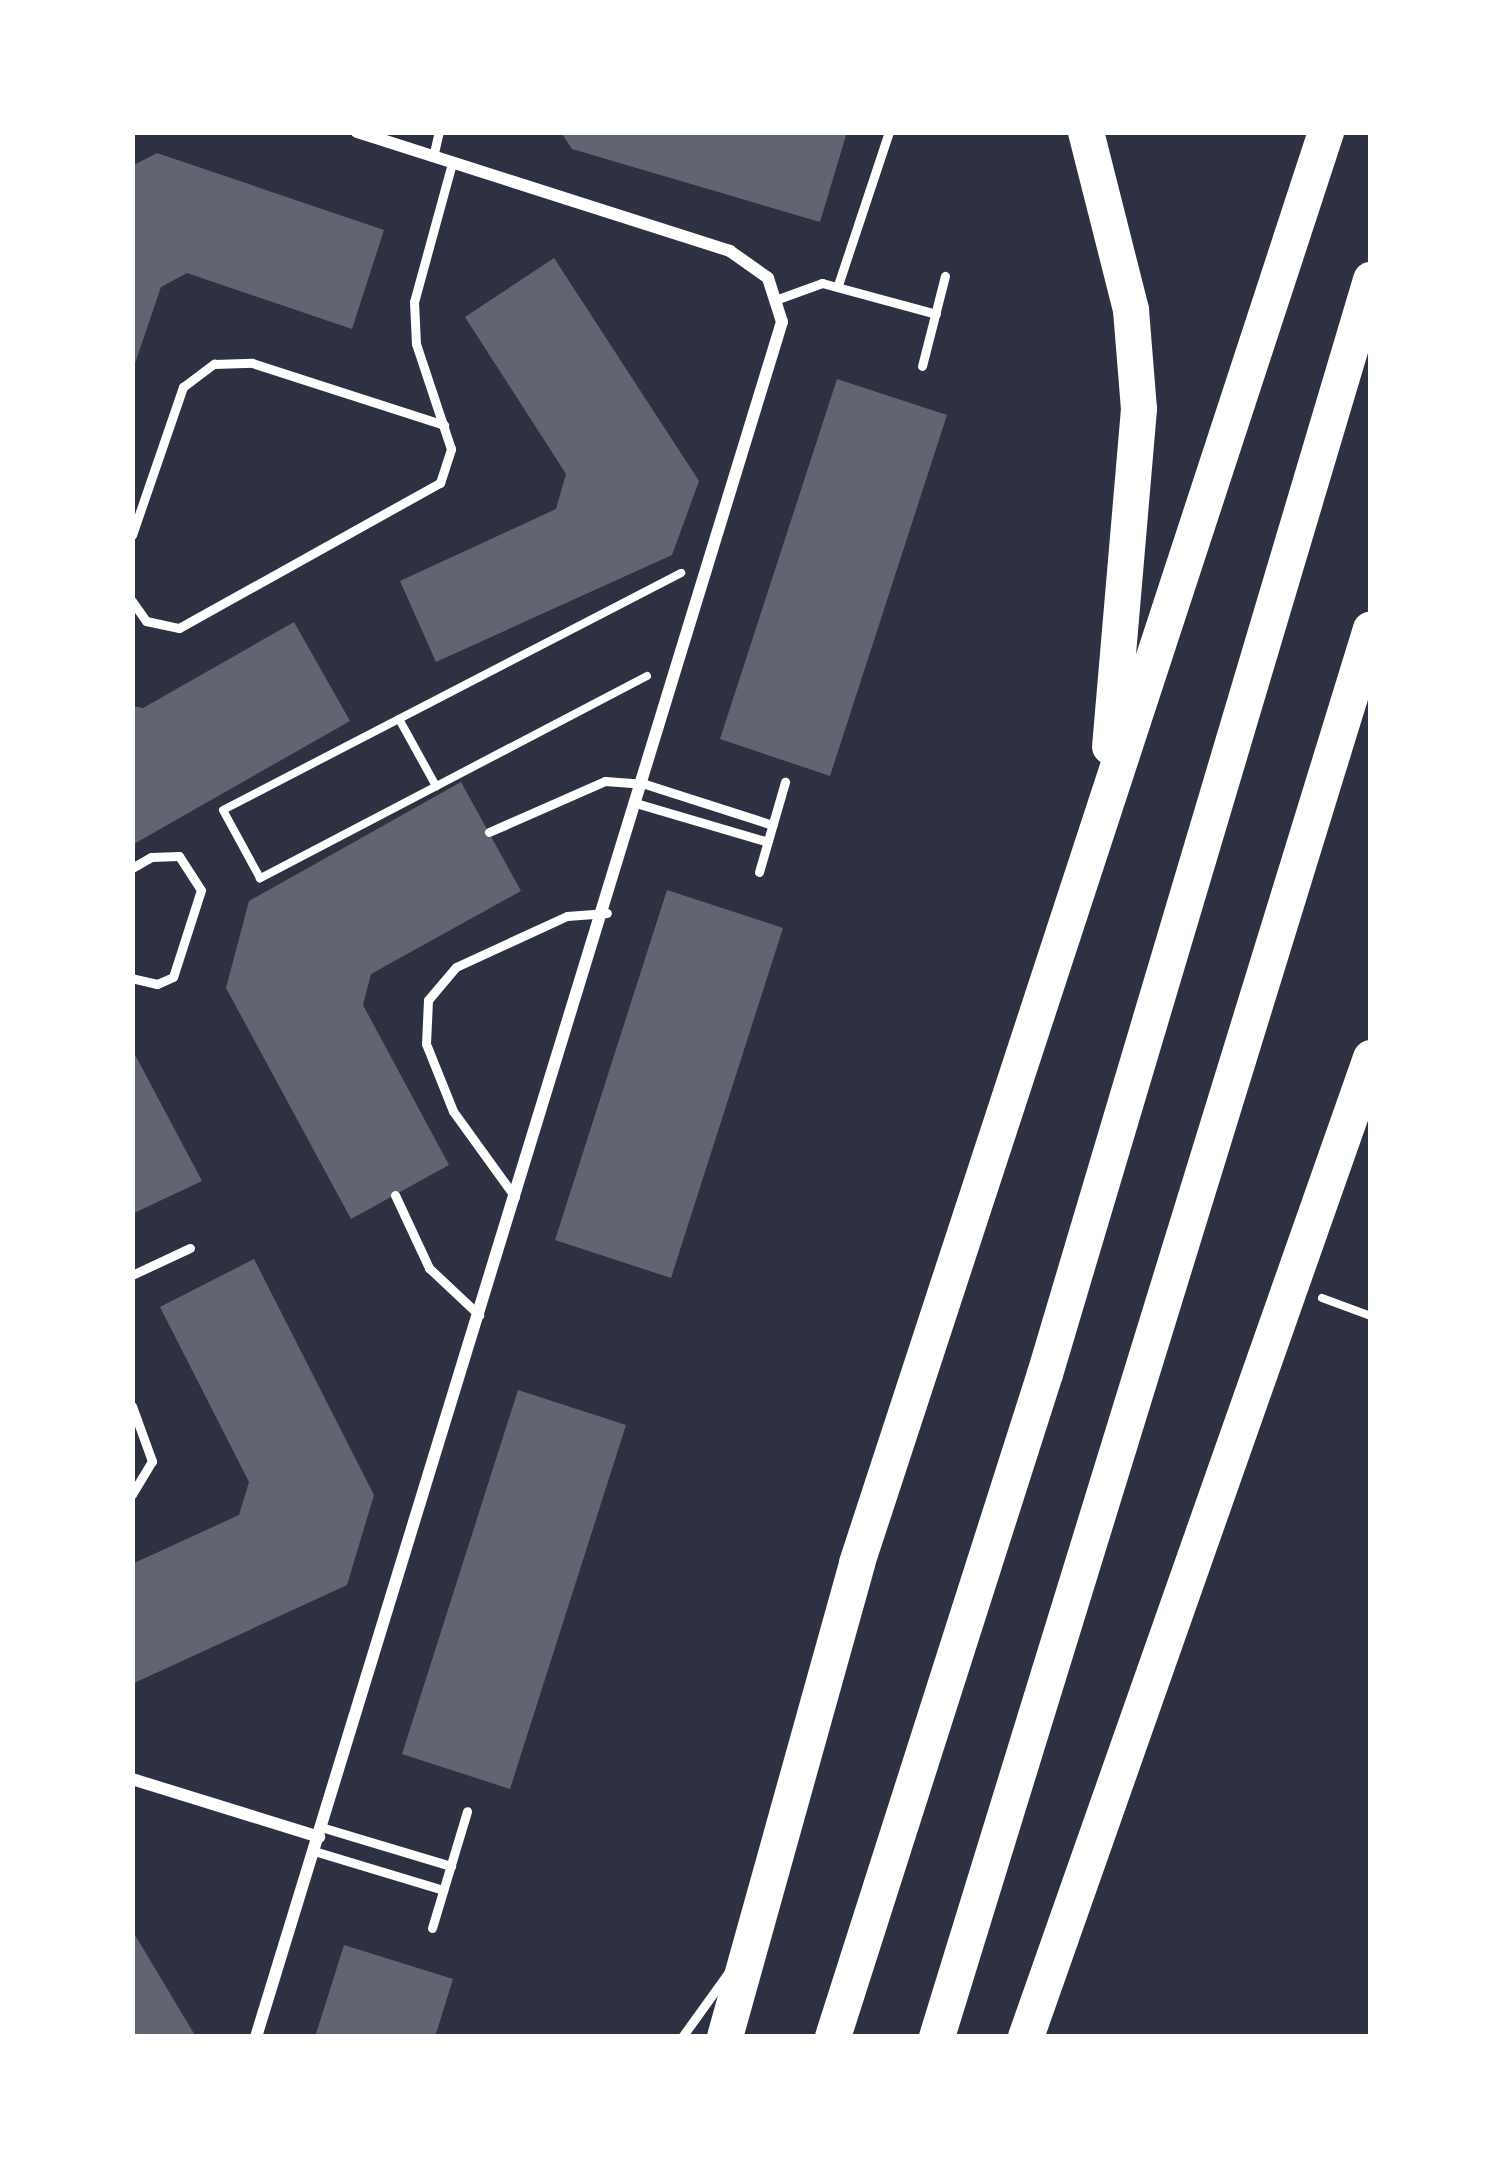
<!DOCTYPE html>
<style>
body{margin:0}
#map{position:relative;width:1503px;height:2169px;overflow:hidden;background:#2d3142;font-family:Montserrat,sans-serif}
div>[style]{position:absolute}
.building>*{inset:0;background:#626471}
.path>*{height:8px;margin:-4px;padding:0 4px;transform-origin:4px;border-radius:4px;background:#fff}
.service>*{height:9px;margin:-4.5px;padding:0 4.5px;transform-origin:4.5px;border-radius:4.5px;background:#fff}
.minor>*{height:12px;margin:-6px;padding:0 6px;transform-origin:6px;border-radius:6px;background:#fff}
.motorway>*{height:36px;margin:-18px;padding:0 18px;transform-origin:18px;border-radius:18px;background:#fff}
span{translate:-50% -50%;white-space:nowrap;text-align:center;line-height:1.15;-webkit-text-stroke:9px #fff;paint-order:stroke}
.frame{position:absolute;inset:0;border:135px solid #fff;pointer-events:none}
</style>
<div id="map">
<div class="building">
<i style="clip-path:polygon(561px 132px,847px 132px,820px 222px,572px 149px)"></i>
<i style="clip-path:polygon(157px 153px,384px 230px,352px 329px,187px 273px,161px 287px,132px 372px,132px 166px)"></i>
<i style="clip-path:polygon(554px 258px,699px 481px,672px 555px,436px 662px,400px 581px,556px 509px,566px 474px,465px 317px)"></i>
<i style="clip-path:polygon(837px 379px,947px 415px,830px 776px,720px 739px)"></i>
<i style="clip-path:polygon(294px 622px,350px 721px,132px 845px,132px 706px,143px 708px)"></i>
<i style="clip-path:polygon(461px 782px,521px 891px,371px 974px,363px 1005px,449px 1165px,351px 1219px,226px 988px,249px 901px)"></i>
<i style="clip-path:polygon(667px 890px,783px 928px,671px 1278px,555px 1240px)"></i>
<i style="clip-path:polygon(132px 1049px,202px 1181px,132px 1214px)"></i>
<i style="clip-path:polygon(254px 1259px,374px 1495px,347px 1585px,132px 1684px,132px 1564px,239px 1515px,249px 1482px,160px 1307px)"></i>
<i style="clip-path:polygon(518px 1390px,626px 1425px,510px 1789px,402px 1754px)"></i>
<i style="clip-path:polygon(132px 1930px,196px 2037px,132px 2037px)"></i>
<i style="clip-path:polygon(344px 1945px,453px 1979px,435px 2037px,315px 2037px)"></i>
</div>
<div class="path">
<i style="left:647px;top:676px;width:437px;rotate:152.4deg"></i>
<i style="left:260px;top:878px;width:77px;rotate:-118.6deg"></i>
<i style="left:223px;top:810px;width:516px;rotate:-27.36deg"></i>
<i style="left:399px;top:719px;width:77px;rotate:61.1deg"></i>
<i style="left:1322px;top:1298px;width:52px;rotate:20.2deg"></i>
</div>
<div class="service">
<i style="left:433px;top:157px;width:26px;rotate:-77deg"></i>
<i style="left:838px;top:285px;width:161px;rotate:-71.6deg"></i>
<i style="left:778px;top:299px;width:47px;rotate:-20deg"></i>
<i style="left:822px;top:283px;width:118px;rotate:15.2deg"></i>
<i style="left:922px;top:366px;width:93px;rotate:-75.7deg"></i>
<i style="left:132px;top:535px;width:157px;rotate:-71deg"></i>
<i style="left:183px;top:387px;width:39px;rotate:-37deg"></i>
<i style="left:214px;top:364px;width:38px;rotate:-2deg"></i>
<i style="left:252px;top:363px;width:202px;rotate:17.9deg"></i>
<i style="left:132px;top:601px;width:24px;rotate:55deg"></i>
<i style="left:146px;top:621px;width:34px;rotate:12deg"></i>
<i style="left:179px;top:628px;width:299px;rotate:-29.1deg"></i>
<i style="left:440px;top:483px;width:36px;rotate:-72deg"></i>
<i style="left:451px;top:449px;width:111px;rotate:-108.4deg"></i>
<i style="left:416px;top:344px;width:42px;rotate:-92.7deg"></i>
<i style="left:414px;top:302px;width:144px;rotate:-74.7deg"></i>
<i style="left:639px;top:804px;width:134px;rotate:16.4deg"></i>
<i style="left:489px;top:832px;width:127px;rotate:-23.7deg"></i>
<i style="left:605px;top:781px;width:40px;rotate:4.3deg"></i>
<i style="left:645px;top:784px;width:134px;rotate:17.8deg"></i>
<i style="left:132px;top:868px;width:22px;rotate:-30deg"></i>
<i style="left:151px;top:857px;width:28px;rotate:-2deg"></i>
<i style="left:179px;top:856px;width:40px;rotate:57.1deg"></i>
<i style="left:201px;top:890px;width:91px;rotate:107.8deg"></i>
<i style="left:173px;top:977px;width:17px;rotate:156deg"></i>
<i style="left:157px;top:984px;width:26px;rotate:-167deg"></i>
<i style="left:759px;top:872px;width:94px;rotate:-73.9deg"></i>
<i style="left:395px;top:1195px;width:81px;rotate:65deg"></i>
<i style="left:429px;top:1268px;width:69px;rotate:43.2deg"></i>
<i style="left:515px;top:1197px;width:106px;rotate:-125.8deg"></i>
<i style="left:453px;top:1111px;width:72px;rotate:-111.9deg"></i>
<i style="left:426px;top:1044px;width:44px;rotate:-87.4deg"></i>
<i style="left:428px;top:1000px;width:43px;rotate:-49.7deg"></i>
<i style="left:456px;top:967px;width:122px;rotate:-24.7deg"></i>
<i style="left:567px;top:916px;width:40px;rotate:-4.3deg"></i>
<i style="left:132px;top:1275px;width:64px;rotate:-25deg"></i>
<i style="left:132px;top:1406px;width:59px;rotate:70deg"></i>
<i style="left:152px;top:1461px;width:39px;rotate:121deg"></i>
<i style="left:321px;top:1827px;width:136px;rotate:16.7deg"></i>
<i style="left:314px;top:1851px;width:135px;rotate:16.8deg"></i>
<i style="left:432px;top:1928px;width:122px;rotate:-73.3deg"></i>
<i style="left:682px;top:2037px;width:79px;rotate:-54.3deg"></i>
</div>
<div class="minor">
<i style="left:132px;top:1779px;width:196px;rotate:17.2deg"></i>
<i style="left:256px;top:2037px;width:1794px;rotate:-72.95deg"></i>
<i style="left:782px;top:322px;width:46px;rotate:-107.7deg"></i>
<i style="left:768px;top:278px;width:47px;rotate:-144.6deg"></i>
<i style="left:730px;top:251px;width:392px;rotate:-162.3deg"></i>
</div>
<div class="motorway">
<i style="left:1086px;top:132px;width:184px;rotate:75.8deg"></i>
<i style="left:1131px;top:310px;width:99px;rotate:85.4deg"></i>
<i style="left:1139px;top:409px;width:339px;rotate:94.9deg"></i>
<i style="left:725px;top:2037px;width:492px;rotate:-74.4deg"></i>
<i style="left:857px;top:1563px;width:1506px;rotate:-71.85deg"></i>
<i style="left:833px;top:2037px;width:696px;rotate:-72.27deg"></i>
<i style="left:1045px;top:1374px;width:1142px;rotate:-73.41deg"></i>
<i style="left:937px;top:2037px;width:1473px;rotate:-72.87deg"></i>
<i style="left:1026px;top:2037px;width:1038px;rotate:-70.59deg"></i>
</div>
<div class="frame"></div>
</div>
